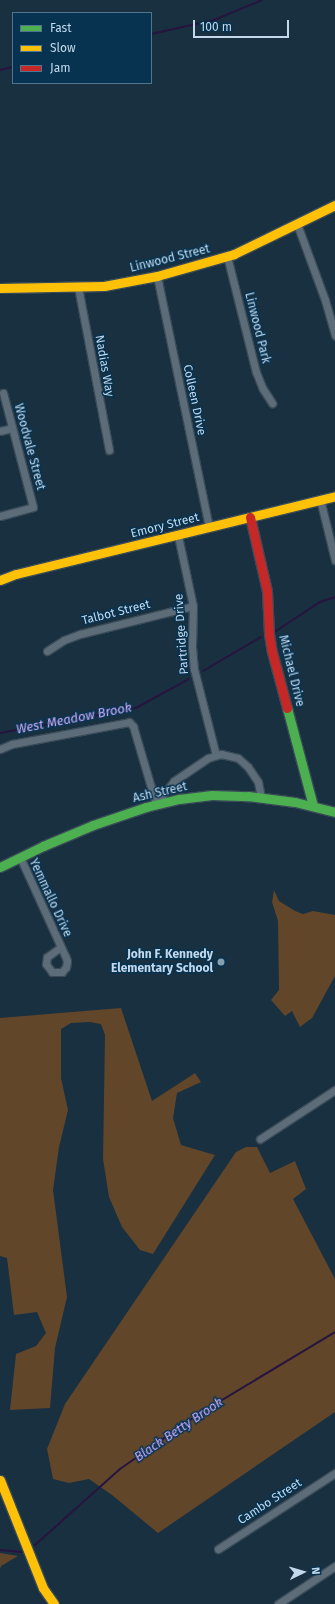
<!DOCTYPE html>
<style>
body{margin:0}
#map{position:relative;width:335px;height:1604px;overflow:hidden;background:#183040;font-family:"Fira Sans",sans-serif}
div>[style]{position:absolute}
.green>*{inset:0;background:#61462a}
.stream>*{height:2px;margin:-1px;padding:0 1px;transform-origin:1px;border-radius:1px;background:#27143f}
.roads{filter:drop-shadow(1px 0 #3a4b58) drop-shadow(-1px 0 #3a4b58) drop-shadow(0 1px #3a4b58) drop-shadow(0 -1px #3a4b58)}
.street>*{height:7px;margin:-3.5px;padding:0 3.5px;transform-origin:3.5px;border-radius:3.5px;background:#5d6c79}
.fast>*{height:9px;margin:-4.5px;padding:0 4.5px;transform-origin:4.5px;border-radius:4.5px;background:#4caf50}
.slow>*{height:9px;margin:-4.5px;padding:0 4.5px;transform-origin:4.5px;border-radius:4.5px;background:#ffc107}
.jam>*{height:9px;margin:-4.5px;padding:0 4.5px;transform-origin:4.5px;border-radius:4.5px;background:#c62828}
.dots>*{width:11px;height:11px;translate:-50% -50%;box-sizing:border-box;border:2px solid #073351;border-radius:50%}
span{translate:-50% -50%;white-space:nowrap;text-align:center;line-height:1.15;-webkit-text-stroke:3px #073351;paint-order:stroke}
.street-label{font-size:12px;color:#c3d9eb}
.poi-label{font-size:12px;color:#c3d9eb;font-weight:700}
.right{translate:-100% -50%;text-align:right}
.water-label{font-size:13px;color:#cfadfc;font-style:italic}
.legend{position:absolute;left:12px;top:12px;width:140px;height:72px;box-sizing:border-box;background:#073351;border:1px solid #52758f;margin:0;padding:5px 7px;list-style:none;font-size:12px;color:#c3d9eb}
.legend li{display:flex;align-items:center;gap:8px;height:20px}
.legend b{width:20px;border:1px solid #52758f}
.north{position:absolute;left:283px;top:1552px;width:40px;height:40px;-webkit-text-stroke:3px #073351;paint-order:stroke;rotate:85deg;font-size:11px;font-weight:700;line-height:16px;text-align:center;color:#c3d9eb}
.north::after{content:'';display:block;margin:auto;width:14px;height:18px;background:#c3d9eb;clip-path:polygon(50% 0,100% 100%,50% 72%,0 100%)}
.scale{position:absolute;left:193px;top:20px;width:96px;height:18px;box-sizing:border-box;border:2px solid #c3d9eb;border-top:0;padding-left:5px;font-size:12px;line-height:14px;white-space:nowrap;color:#c3d9eb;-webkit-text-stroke:3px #073351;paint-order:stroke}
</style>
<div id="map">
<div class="green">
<i style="clip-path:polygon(274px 890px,279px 901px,295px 911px,303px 914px,313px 911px,335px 915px,335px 976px,312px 1018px,300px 1027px,292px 1011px,285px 1016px,271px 1000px,279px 990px,278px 921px,272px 902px)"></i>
<i style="clip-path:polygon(121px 1008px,152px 1101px,195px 1073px,201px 1082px,177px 1093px,173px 1118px,181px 1145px,215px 1155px,153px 1254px,140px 1250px,122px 1227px,109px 1197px,103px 1159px,105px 1035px,101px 1024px,90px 1022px,71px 1023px,61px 1029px,61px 1078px,68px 1110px,59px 1147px,53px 1190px,67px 1297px,55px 1348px,50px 1408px,10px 1410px,16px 1354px,36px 1346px,46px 1333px,37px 1312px,14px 1315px,7px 1258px,0 1256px,0 1018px)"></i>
<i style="clip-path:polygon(246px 1147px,257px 1147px,270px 1173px,295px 1161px,306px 1189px,293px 1199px,335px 1279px,335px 1412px,158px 1533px,112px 1495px,89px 1479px,69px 1483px,53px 1479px,47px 1449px,65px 1404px,236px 1152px)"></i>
<i style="clip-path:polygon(0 1553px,18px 1556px,1px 1566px,0 1569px)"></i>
</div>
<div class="stream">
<i style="left:151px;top:34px;width:65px;rotate:-12.5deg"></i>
<i style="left:214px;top:20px;width:52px;rotate:-22.6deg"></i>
<i style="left:0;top:70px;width:13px;rotate:-13deg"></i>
<i style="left:276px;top:631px;width:53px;rotate:-33.4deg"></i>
<i style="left:320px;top:602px;width:16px;rotate:-18deg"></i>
<i style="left:203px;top:671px;width:67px;rotate:-30.4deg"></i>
<i style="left:0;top:733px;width:138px;rotate:-10.4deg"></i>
<i style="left:136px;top:708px;width:60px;rotate:-28.7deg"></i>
<i style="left:35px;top:1545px;width:114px;rotate:-41.8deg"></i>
<i style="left:120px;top:1469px;width:94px;rotate:-35deg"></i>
<i style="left:197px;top:1415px;width:161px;rotate:-31deg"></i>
<i style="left:0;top:1550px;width:22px;rotate:5deg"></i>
</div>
<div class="roads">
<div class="street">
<i style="left:297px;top:224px;width:81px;rotate:69.8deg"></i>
<i style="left:325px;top:300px;width:37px;rotate:74deg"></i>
<i style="left:227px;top:256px;width:120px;rotate:76deg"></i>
<i style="left:256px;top:372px;width:18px;rotate:68deg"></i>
<i style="left:263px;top:389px;width:17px;rotate:57deg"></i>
<i style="left:157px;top:276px;width:257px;rotate:78.3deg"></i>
<i style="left:78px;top:287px;width:166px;rotate:79.2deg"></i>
<i style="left:0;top:431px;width:12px;rotate:-14deg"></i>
<i style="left:320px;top:499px;width:63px;rotate:76.2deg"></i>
<i style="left:0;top:516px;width:34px;rotate:-15deg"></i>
<i style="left:33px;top:507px;width:118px;rotate:-104.7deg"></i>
<i style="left:178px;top:536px;width:72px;rotate:77.9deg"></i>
<i style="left:193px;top:606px;width:41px;rotate:91.4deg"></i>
<i style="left:192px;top:647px;width:22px;rotate:85deg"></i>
<i style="left:194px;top:669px;width:89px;rotate:75.7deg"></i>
<i style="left:47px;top:651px;width:20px;rotate:-33deg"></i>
<i style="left:64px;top:640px;width:17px;rotate:-21deg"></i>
<i style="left:80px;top:634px;width:116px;rotate:-13.9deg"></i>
<i style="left:0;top:749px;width:13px;rotate:-23deg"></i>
<i style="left:12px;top:744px;width:119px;rotate:-10.6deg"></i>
<i style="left:129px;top:722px;width:6px;rotate:45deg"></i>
<i style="left:133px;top:726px;width:81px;rotate:73.6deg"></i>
<i style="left:156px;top:804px;width:29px;rotate:-52deg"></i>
<i style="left:174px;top:781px;width:41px;rotate:-34.1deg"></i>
<i style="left:208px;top:758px;width:14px;rotate:-17deg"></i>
<i style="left:221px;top:754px;width:17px;rotate:13deg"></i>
<i style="left:238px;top:758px;width:13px;rotate:42deg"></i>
<i style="left:248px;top:767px;width:18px;rotate:56deg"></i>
<i style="left:258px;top:782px;width:15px;rotate:79deg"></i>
<i style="left:20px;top:857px;width:111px;rotate:65.5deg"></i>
<i style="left:66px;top:958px;width:3px;rotate:72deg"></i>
<i style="left:67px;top:961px;width:6px;rotate:99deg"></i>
<i style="left:66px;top:967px;width:6px;rotate:129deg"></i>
<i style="left:62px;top:972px;width:10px;rotate:180deg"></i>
<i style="left:52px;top:972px;width:10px;rotate:-127deg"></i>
<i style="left:46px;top:964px;width:7px;rotate:-82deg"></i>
<i style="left:47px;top:957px;width:17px;rotate:-36deg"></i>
<i style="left:260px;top:1139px;width:90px;rotate:-33.2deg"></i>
<i style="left:218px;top:1549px;width:140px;rotate:-33deg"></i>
<i style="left:278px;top:1604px;width:69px;rotate:-33.7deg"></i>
</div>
<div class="fast">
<i style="left:287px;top:708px;width:101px;rotate:75.1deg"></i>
<i style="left:0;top:867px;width:48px;rotate:-26deg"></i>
<i style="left:43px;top:846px;width:54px;rotate:-22.8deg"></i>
<i style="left:93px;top:825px;width:56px;rotate:-18.8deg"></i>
<i style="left:146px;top:807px;width:34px;rotate:-14deg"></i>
<i style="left:179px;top:799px;width:33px;rotate:-7deg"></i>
<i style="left:212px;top:795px;width:36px;rotate:2deg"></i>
<i style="left:248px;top:796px;width:47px;rotate:7.3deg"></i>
<i style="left:295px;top:802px;width:41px;rotate:14deg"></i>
</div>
<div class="slow">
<i style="left:0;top:288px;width:104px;rotate:-1.1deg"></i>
<i style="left:104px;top:286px;width:54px;rotate:-10.7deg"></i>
<i style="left:157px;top:276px;width:80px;rotate:-15.9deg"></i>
<i style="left:234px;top:254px;width:112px;rotate:-25.9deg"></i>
<i style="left:0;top:580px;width:17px;rotate:-21deg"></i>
<i style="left:16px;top:574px;width:328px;rotate:-13.7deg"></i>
<i style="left:0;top:1480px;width:116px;rotate:68.3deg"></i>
<i style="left:43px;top:1588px;width:19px;rotate:55deg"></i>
</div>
<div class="jam">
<i style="left:250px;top:517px;width:76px;rotate:77.1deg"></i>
<i style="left:267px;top:591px;width:43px;rotate:87.3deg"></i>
<i style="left:269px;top:634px;width:18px;rotate:81deg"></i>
<i style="left:272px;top:652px;width:58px;rotate:75deg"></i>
</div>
</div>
<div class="dots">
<i style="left:221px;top:962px;background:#879eaf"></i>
</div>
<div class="street-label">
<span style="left:170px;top:259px;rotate:-14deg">Linwood Street</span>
<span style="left:257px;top:328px;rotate:76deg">Linwood Park</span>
<span style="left:104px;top:366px;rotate:80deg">Nadias Way</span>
<span style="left:194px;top:400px;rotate:78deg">Colleen Drive</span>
<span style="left:29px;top:447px;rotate:75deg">Woodvale Street</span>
<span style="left:165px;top:526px;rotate:-14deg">Emory Street</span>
<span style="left:116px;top:613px;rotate:-14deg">Talbot Street</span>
<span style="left:182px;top:634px;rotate:-94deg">Partridge Drive</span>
<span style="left:291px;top:671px;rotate:76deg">Michael Drive</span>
<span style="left:160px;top:793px;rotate:-13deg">Ash Street</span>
<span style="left:50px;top:898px;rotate:65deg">Yemmallo Drive</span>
<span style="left:270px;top:1502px;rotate:-33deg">Cambo Street</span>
</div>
<div class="poi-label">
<span class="right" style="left:213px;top:962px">John F. Kennedy<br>Elementary School</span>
</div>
<div class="water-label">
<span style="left:74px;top:719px;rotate:-11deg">West Meadow Brook</span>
<span style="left:179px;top:1430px;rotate:-34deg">Black Betty Brook</span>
</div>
<ul class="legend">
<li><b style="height:5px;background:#4caf50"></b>Fast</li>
<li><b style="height:5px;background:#ffc107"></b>Slow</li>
<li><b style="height:5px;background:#c62828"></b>Jam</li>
</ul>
<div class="north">N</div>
<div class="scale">100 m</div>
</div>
